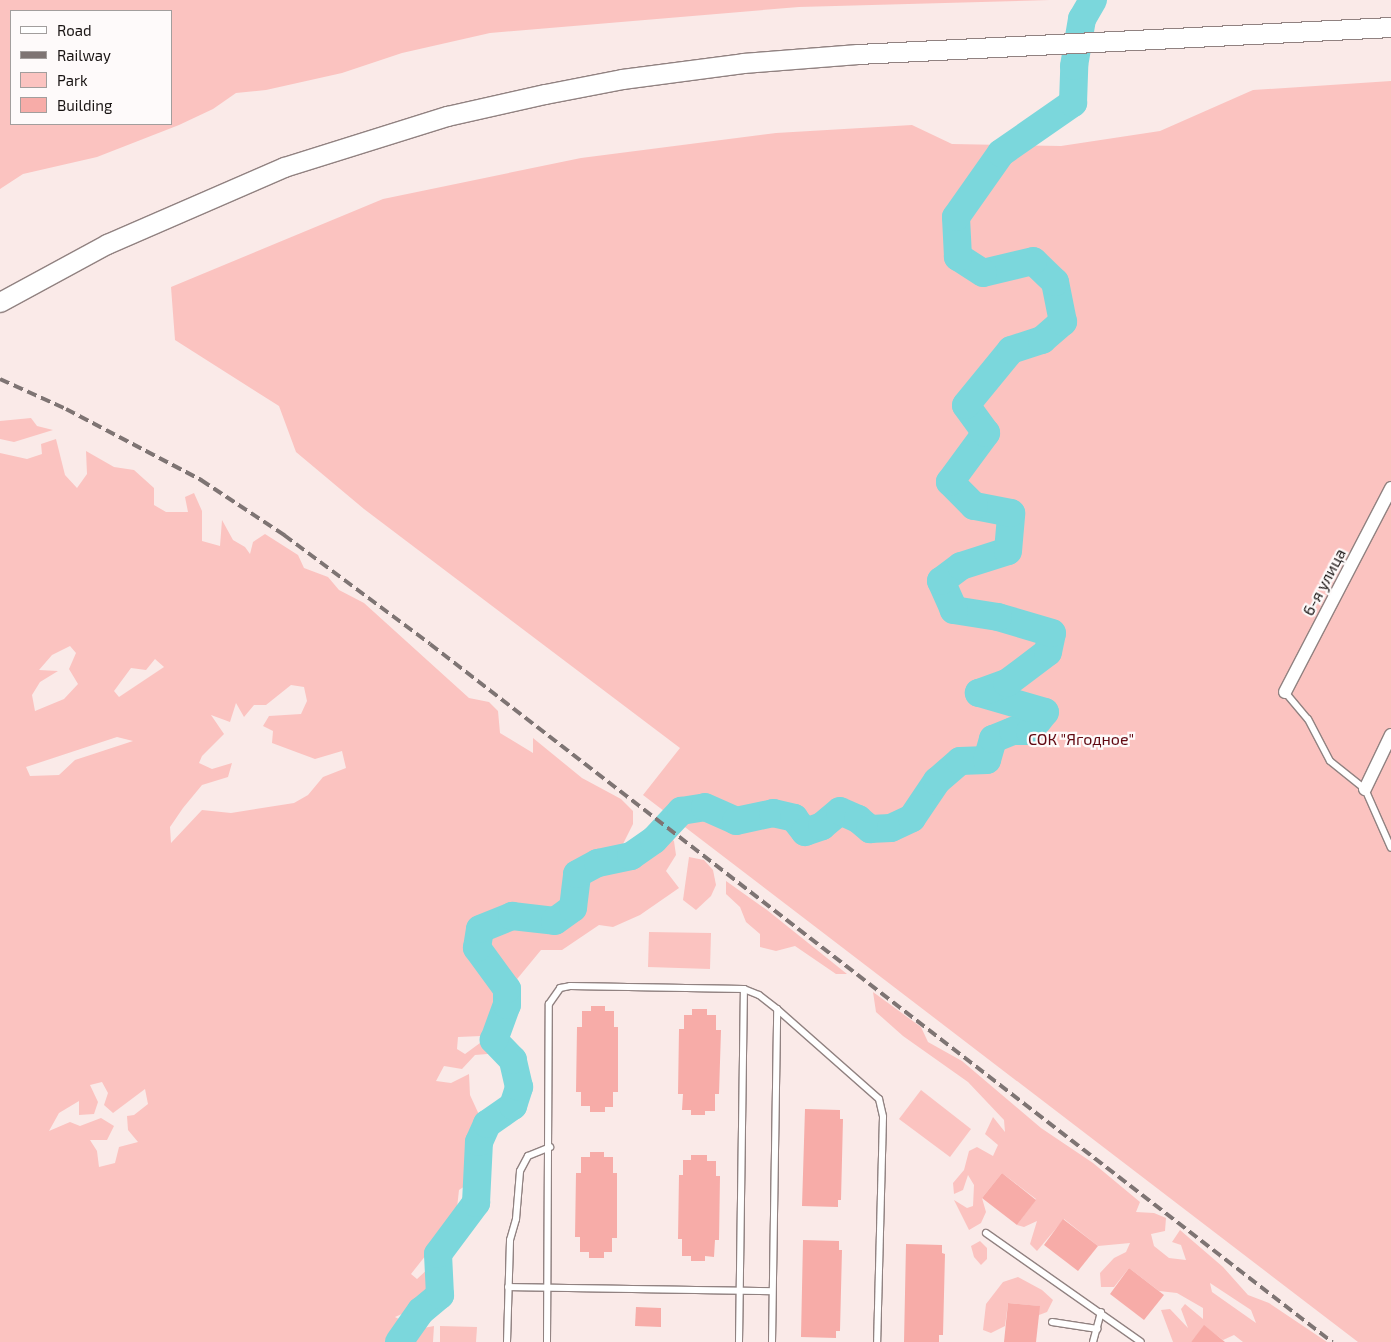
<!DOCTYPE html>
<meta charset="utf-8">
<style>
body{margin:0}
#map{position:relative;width:1391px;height:1342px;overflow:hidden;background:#faeae8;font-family:"Exo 2",sans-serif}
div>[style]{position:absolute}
.green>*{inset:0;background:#fbc3c0}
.river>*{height:28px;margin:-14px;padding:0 14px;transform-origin:14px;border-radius:14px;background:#7bd7dc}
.building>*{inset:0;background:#f7aca8}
.roads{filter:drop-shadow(1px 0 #918281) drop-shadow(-1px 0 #918281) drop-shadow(0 1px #918281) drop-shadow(0 -1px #918281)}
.lane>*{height:6px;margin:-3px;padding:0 3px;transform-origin:3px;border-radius:3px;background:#fff}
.street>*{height:12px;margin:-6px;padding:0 6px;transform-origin:6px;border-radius:6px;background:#fff}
.primary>*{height:19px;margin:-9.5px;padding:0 9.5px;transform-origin:9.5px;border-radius:9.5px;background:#fff}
.rail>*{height:4px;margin-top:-2px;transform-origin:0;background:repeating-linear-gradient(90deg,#7e7473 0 10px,transparent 0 15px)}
span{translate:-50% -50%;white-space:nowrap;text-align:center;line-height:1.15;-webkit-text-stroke:4.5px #fefafa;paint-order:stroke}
.street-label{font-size:16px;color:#181312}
.park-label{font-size:16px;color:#610912}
.legend{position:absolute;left:10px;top:10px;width:162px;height:115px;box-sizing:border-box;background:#fefafa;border:1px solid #a29e9d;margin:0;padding:6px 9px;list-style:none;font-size:15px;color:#181312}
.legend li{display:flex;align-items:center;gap:10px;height:25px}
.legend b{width:25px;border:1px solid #a29e9d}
</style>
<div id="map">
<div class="green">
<i style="clip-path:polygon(evenodd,0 0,1050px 0,799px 7px,490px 33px,402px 53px,342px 73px,266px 90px,236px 93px,213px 109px,179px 125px,97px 157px,23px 174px,0 189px,0 0,11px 11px,171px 11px,171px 124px,11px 124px,11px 11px)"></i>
<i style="clip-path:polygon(1391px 81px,1391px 1342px,1358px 1342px,643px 795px,680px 748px,364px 509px,296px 452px,279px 406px,175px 340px,171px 287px,383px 199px,581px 158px,776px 133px,912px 125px,952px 144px,1061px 146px,1160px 131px,1253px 90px)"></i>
<i style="clip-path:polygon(31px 418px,37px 426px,53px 430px,14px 442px,0 439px,0 421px)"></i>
<i style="clip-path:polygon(evenodd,56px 439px,65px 475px,77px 488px,87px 474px,86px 451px,114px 467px,134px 470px,154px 488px,154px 505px,166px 512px,188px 512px,185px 497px,194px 493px,202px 511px,202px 541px,220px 546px,222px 520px,233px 540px,245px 547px,250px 554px,253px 542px,265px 534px,298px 555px,304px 568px,328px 577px,339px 590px,364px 603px,469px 698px,489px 702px,498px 711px,500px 733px,533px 753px,533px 738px,582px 778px,621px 799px,633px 811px,633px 824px,623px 844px,608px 851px,591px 851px,584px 862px,594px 872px,612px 874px,625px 864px,632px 842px,656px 847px,648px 832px,661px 829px,674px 841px,676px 855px,666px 871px,679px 888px,640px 915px,613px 927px,599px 925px,562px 950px,541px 950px,503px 996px,494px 1016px,481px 1036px,458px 1037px,457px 1049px,465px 1054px,480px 1043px,500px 1053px,475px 1055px,462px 1069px,444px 1066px,436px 1081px,451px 1083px,469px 1074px,470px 1095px,481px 1119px,473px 1138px,481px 1156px,473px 1165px,474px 1180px,459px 1190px,456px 1217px,411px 1274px,417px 1279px,443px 1255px,449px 1267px,446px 1284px,426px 1294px,411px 1310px,395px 1317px,418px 1329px,434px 1326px,433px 1342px,0 1342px,0 453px,27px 459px,42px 454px,41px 444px,56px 439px,70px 646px,76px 653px,69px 669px,78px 684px,64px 699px,35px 711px,32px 695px,40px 682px,58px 671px,39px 670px,52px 655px,70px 646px,56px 439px,155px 659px,164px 667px,119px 697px,114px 691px,131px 668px,146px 670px,155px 659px,56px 439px,291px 685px,304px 687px,307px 701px,301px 714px,269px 716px,263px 726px,273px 731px,272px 743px,315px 759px,342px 751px,346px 768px,323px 777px,308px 795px,294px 803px,231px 813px,202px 810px,171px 843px,170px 827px,183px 808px,202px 785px,228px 777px,232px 763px,212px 769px,199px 763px,202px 756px,224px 734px,211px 715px,230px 722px,236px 703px,244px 717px,254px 705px,266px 705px,291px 685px,56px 439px,117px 737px,133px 741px,75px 760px,59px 775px,30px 776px,26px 767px,117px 737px,56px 439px,102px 1082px,108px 1093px,104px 1105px,113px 1113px,145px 1089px,148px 1104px,134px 1115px,127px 1116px,128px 1130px,138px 1142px,119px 1147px,115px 1163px,99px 1167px,97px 1151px,90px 1140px,107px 1140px,114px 1126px,101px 1118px,80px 1126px,70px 1122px,49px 1131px,59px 1113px,79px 1101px,79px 1115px,94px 1114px,98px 1102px,90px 1085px,102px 1082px)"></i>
<i style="clip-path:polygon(689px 857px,704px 860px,713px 870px,716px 885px,711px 896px,696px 910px,683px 900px)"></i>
<i style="clip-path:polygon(726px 881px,767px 910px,847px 974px,836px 974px,795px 946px,776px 951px,760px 947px,760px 934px,746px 922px,740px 907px,726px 894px)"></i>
<i style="clip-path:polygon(649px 932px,711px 933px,710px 969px,648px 967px)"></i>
<i style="clip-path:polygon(evenodd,873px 992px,921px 1027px,928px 1042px,962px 1061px,1041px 1128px,1093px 1163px,1140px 1202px,1136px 1212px,1154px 1213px,1166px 1218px,1165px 1231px,1151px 1234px,1154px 1246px,1169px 1258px,1186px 1260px,1181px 1245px,1172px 1242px,1180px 1230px,1223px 1267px,1248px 1295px,1269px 1303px,1327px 1342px,1243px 1342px,1234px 1335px,1223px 1340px,1204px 1326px,1191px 1342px,1173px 1342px,1161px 1310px,1170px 1309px,1188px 1328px,1181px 1309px,1185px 1304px,1203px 1319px,1203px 1308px,1177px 1293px,1159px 1291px,1129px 1268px,1114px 1287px,1101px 1287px,1100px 1273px,1114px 1258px,1126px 1252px,1130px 1243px,1098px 1246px,1064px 1219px,1037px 1251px,1030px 1244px,1037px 1221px,1024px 1227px,1017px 1225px,1036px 1199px,1002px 1173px,982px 1198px,986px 1212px,981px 1223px,969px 1230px,954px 1200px,967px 1208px,973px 1206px,974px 1185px,968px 1175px,963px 1190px,954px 1194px,953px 1183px,964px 1170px,969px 1151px,977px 1147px,993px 1156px,998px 1145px,985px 1134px,993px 1117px,1005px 1132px,1004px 1120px,968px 1082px,903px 1036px,876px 1012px,873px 992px,1210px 1283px,1251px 1310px,1256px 1323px,1212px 1292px,1210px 1283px)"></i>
<i style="clip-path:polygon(921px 1090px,971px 1129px,950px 1157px,899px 1119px)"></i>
<i style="clip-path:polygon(980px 1241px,987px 1248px,987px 1259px,981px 1265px,974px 1257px,971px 1246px)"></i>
<i style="clip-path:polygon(1018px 1277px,1042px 1290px,1053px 1300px,1047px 1312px,1039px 1315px,1039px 1306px,1008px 1303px,1005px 1326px,991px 1333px,983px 1330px,986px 1304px,1003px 1282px)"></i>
<i style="clip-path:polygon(440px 1326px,477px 1327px,476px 1342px,440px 1342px)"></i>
</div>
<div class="river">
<i style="left:399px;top:1342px;width:38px;rotate:-55deg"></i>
<i style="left:421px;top:1311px;width:25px;rotate:-40deg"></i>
<i style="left:440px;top:1295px;width:41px;rotate:-92.8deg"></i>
<i style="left:438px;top:1254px;width:64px;rotate:-53.3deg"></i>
<i style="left:476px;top:1203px;width:61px;rotate:-87.2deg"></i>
<i style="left:479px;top:1142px;width:20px;rotate:-66deg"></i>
<i style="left:487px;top:1124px;width:32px;rotate:-35deg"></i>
<i style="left:513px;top:1106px;width:20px;rotate:-72deg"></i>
<i style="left:519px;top:1087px;width:28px;rotate:-103deg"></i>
<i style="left:513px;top:1060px;width:28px;rotate:-134deg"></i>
<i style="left:494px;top:1040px;width:37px;rotate:-70deg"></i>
<i style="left:507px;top:1005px;width:16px;rotate:-90deg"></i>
<i style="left:507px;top:989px;width:51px;rotate:-126.2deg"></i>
<i style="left:477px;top:948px;width:19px;rotate:-81deg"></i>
<i style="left:480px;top:929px;width:35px;rotate:-22deg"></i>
<i style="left:512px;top:916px;width:43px;rotate:6.6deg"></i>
<i style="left:555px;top:921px;width:22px;rotate:-36deg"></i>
<i style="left:573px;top:908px;width:34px;rotate:-83deg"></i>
<i style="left:577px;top:874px;width:24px;rotate:-28deg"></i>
<i style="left:598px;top:863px;width:34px;rotate:-12deg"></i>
<i style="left:631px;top:856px;width:28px;rotate:-35deg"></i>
<i style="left:654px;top:840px;width:40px;rotate:-47deg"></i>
<i style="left:681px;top:811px;width:24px;rotate:-9deg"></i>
<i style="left:705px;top:807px;width:34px;rotate:24deg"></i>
<i style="left:736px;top:821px;width:38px;rotate:-12deg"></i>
<i style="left:773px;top:813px;width:22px;rotate:13deg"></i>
<i style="left:794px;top:818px;width:18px;rotate:52deg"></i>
<i style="left:805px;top:832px;width:18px;rotate:-19deg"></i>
<i style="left:822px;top:826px;width:23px;rotate:-40deg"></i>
<i style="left:840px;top:811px;width:20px;rotate:24deg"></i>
<i style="left:858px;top:819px;width:16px;rotate:40deg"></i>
<i style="left:870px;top:829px;width:21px;rotate:-3deg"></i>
<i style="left:891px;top:828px;width:23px;rotate:-25deg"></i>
<i style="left:912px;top:818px;width:45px;rotate:-56deg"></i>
<i style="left:937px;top:781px;width:30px;rotate:-41deg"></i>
<i style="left:960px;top:761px;width:27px;rotate:-2deg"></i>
<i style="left:987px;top:760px;width:22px;rotate:-74deg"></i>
<i style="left:993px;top:739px;width:22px;rotate:-22deg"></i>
<i style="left:1013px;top:731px;width:17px"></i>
<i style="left:1030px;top:731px;width:24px;rotate:-52deg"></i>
<i style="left:1045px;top:712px;width:69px;rotate:-163.9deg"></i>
<i style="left:979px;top:693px;width:30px;rotate:-20deg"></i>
<i style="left:1007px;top:683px;width:51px;rotate:-37.1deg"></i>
<i style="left:1048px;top:652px;width:19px;rotate:-78deg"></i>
<i style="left:1052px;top:633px;width:56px;rotate:-163.5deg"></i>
<i style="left:998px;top:617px;width:45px;rotate:-171deg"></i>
<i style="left:954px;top:610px;width:32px;rotate:-114deg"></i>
<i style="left:941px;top:581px;width:25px;rotate:-37deg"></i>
<i style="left:961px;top:566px;width:49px;rotate:-17.7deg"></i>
<i style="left:1008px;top:551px;width:38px;rotate:-85deg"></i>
<i style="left:1011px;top:513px;width:38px;rotate:-169deg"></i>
<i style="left:974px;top:506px;width:34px;rotate:-135deg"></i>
<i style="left:950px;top:482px;width:61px;rotate:-53.7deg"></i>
<i style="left:986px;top:433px;width:34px;rotate:-126deg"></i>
<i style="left:966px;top:405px;width:71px;rotate:-50.7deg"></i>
<i style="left:1011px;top:350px;width:33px;rotate:-18deg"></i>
<i style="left:1042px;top:340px;width:28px;rotate:-41deg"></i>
<i style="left:1063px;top:322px;width:41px;rotate:-101.3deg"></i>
<i style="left:1055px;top:282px;width:30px;rotate:-136deg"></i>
<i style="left:1033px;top:261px;width:51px;rotate:166.5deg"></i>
<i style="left:983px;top:273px;width:30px;rotate:-147deg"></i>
<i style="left:958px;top:257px;width:40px;rotate:-92.9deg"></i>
<i style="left:956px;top:217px;width:78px;rotate:-54.9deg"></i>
<i style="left:1001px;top:153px;width:88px;rotate:-34.8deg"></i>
<i style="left:1073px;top:103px;width:37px;rotate:-88deg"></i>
<i style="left:1074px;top:66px;width:48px;rotate:-80.3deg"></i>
<i style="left:1082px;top:19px;width:22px;rotate:-60deg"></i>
</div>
<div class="building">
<i style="clip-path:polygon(591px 1006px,605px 1006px,605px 1011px,614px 1011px,614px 1027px,618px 1027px,618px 1092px,613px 1092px,613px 1107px,605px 1107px,605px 1112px,590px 1112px,590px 1106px,581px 1106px,581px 1092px,576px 1092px,577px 1027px,582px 1027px,582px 1011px,591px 1011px)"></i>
<i style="clip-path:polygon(692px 1009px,707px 1009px,707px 1015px,716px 1015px,716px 1030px,721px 1030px,719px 1094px,715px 1094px,715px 1111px,705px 1111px,705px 1115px,691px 1115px,691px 1110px,682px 1110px,683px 1094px,678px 1094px,679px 1029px,684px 1029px,684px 1015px,692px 1015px)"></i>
<i style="clip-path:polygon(805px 1109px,840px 1110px,840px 1119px,843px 1119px,841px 1200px,838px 1200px,838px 1207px,802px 1206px)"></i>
<i style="clip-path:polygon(590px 1152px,604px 1152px,604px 1157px,613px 1157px,613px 1173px,617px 1173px,617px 1238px,612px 1238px,612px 1252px,604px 1252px,604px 1258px,589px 1258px,589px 1252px,580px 1252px,580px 1237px,575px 1237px,576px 1173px,581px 1173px,581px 1157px,590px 1157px)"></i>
<i style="clip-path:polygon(691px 1155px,707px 1155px,707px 1161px,716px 1161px,716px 1176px,720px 1176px,719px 1240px,715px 1240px,714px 1257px,705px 1256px,705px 1261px,691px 1261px,691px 1256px,682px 1256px,682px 1239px,678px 1239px,679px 1175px,683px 1175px,683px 1160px,691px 1160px)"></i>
<i style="clip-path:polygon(1002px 1173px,1036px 1200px,1017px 1225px,982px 1198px)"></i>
<i style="clip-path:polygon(1063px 1219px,1098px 1246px,1078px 1271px,1044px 1245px)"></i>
<i style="clip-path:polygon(803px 1240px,839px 1241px,839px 1250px,842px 1250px,840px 1331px,836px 1331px,836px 1338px,801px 1337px)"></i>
<i style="clip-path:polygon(906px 1244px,942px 1245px,942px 1253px,945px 1254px,943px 1335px,939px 1335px,939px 1342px,904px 1342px)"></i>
<i style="clip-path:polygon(1129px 1268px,1164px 1295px,1144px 1320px,1110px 1294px)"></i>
<i style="clip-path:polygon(1008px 1303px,1040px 1306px,1036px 1342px,1004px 1342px)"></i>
<i style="clip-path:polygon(636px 1307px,661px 1308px,661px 1327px,635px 1326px)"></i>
<i style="clip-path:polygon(1204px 1325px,1225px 1342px,1191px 1342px)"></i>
</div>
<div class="roads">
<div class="lane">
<i style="left:1285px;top:692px;width:35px;rotate:50deg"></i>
<i style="left:1308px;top:719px;width:47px;rotate:62.4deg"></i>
<i style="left:1330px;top:761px;width:45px;rotate:38.7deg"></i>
<i style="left:1365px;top:789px;width:64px;rotate:66.2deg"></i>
<i style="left:986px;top:1233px;width:189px;rotate:35.1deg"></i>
<i style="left:508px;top:1287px;width:264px;rotate:0.9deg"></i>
<i style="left:1052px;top:1322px;width:46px;rotate:8.8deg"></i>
<i style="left:507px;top:1342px;width:102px;rotate:-88.3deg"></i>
<i style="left:510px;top:1240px;width:22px;rotate:-74deg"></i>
<i style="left:516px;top:1219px;width:48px;rotate:-85.2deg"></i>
<i style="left:520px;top:1171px;width:17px;rotate:-62deg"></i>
<i style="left:528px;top:1156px;width:24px;rotate:-22deg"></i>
<i style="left:547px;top:1342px;width:338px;rotate:-89.7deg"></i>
<i style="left:549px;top:1004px;width:19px;rotate:-55deg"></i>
<i style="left:560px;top:988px;width:10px;rotate:-11deg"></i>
<i style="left:570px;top:986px;width:174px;rotate:1deg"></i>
<i style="left:744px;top:989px;width:16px;rotate:22deg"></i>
<i style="left:759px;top:995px;width:23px;rotate:38deg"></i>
<i style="left:777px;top:1009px;width:136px;rotate:41.4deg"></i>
<i style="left:879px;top:1099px;width:18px;rotate:77deg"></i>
<i style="left:883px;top:1117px;width:225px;rotate:91.5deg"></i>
<i style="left:739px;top:1342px;width:353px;rotate:-89.2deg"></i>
<i style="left:772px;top:1342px;width:333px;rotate:-89.1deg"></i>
<i style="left:1093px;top:1342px;width:31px;rotate:-75deg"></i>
</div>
<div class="street">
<i style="left:1285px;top:692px;width:230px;rotate:-62.5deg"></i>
<i style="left:1365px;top:789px;width:60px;rotate:-64.3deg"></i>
</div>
<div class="primary">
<i style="left:0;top:302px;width:122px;rotate:-28.5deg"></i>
<i style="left:107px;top:244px;width:193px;rotate:-23.5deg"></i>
<i style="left:284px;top:167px;width:171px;rotate:-17.4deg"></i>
<i style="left:447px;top:116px;width:100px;rotate:-12.7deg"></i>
<i style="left:545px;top:94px;width:78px;rotate:-11deg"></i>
<i style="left:622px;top:79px;width:122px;rotate:-7.5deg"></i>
<i style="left:743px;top:63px;width:115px;rotate:-4.5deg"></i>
<i style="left:858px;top:54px;width:534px;rotate:-2.9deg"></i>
</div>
</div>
<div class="rail">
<i style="left:0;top:379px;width:72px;rotate:24.4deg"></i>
<i style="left:66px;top:409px;width:153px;rotate:27.7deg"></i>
<i style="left:201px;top:480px;width:100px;rotate:33.5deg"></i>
<i style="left:284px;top:535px;width:182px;rotate:36.7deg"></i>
<i style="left:430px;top:644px;width:1141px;rotate:37.73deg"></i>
</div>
<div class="street-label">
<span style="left:1324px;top:582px;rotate:-62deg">6-я улица</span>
</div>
<div class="park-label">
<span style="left:1081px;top:739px">СОК "Ягодное"</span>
</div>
<ul class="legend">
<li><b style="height:6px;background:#fff"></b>Road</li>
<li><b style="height:6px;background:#7e7473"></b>Railway</li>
<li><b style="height:14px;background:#fbc3c0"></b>Park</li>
<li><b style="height:14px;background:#f7aca8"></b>Building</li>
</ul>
</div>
